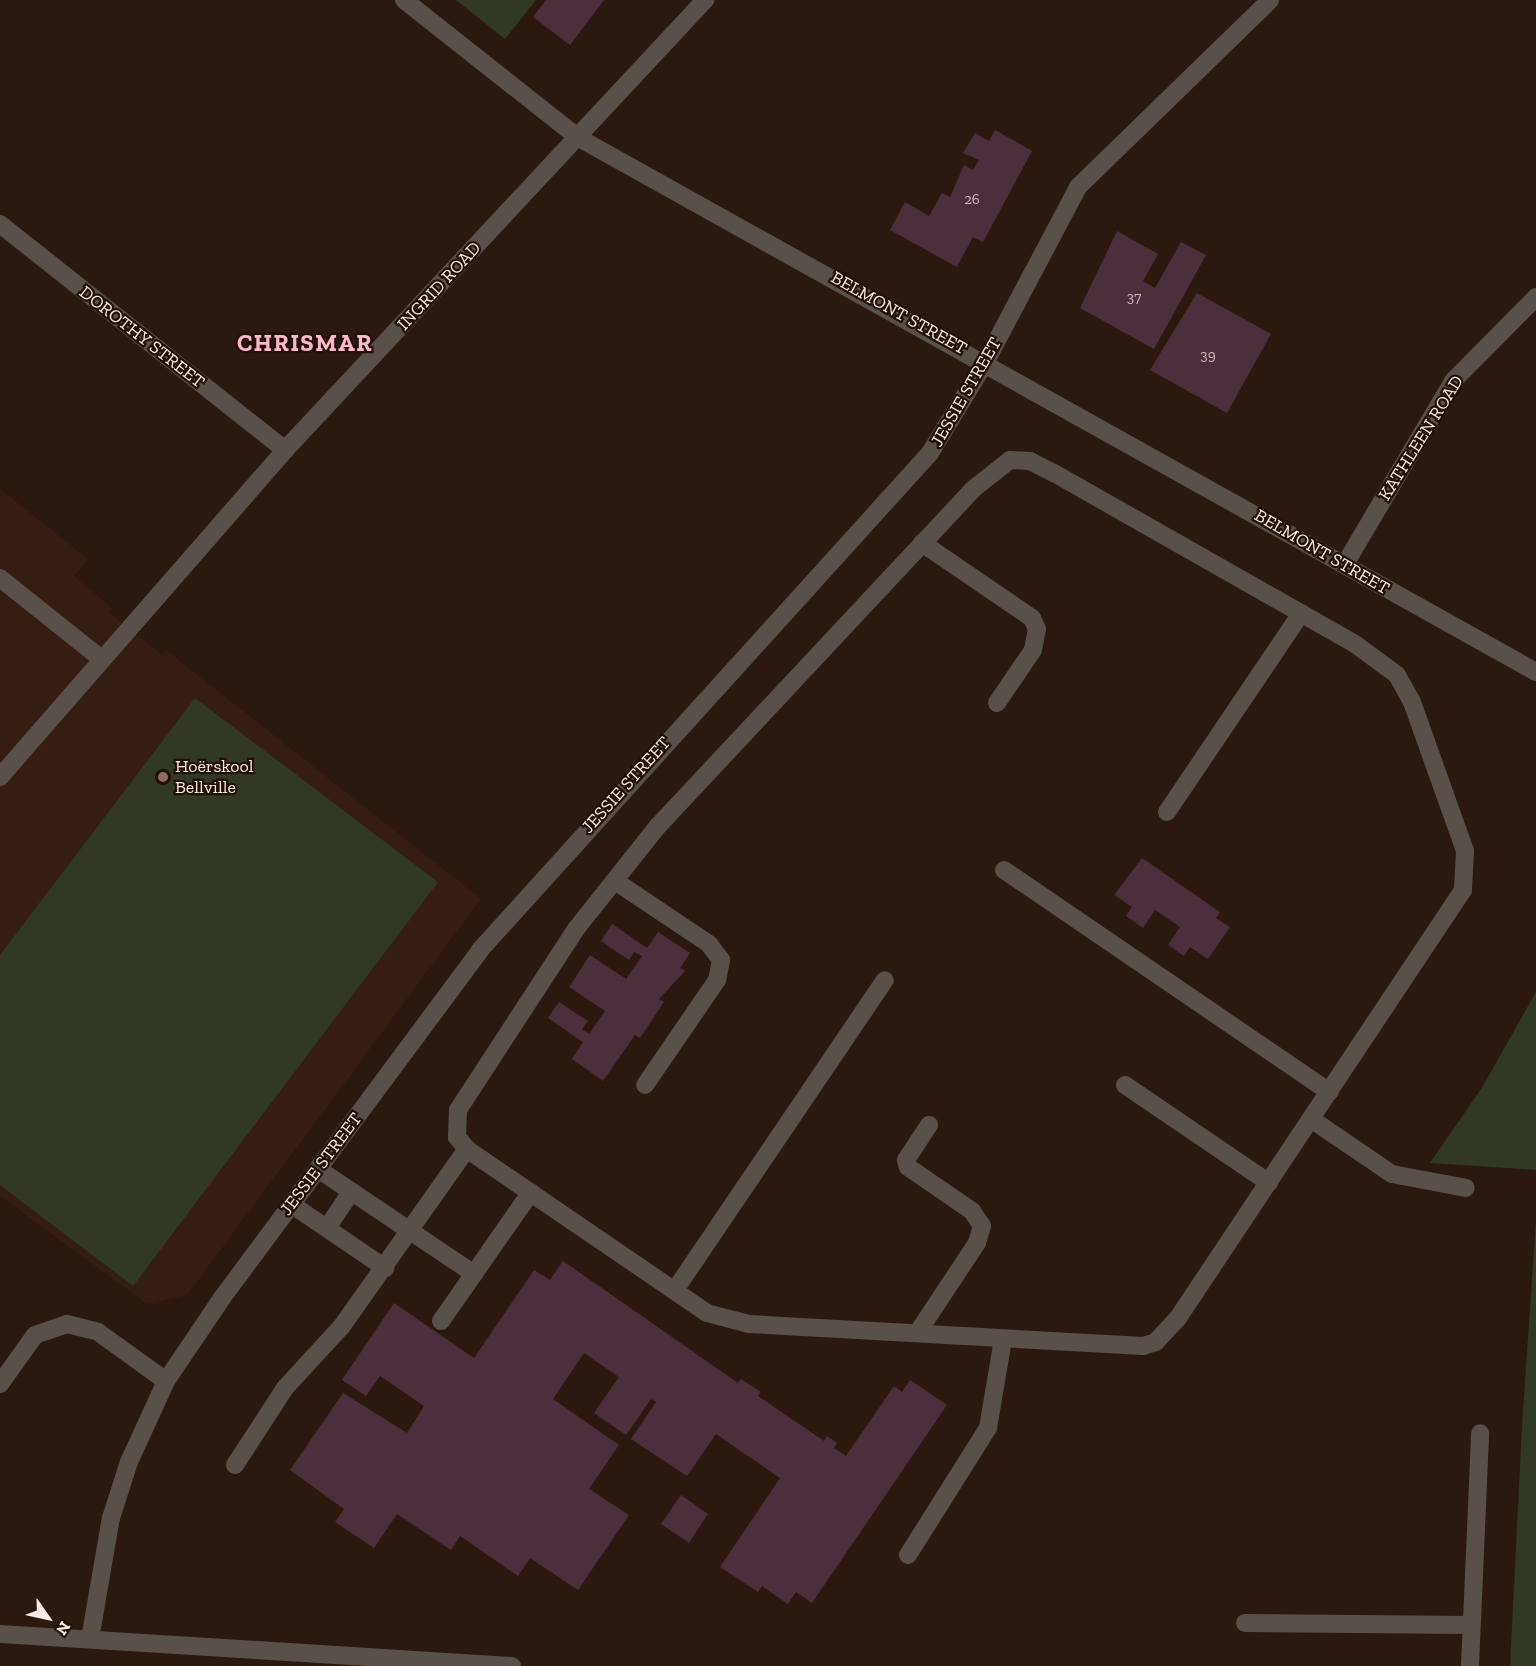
<!DOCTYPE html>
<meta charset="utf-8">
<style>
body{margin:0}
#map{position:relative;width:1536px;height:1666px;overflow:hidden;background:#2b1910;font-family:"Zilla Slab",serif}
div>[style]{position:absolute}
.built>*{inset:0;background:#351d11}
.green>*{inset:0;background:#313925}
.building>*{inset:0;background:#4c2f3c}
.minor>*{height:18px;margin:-9px;padding:0 9px;transform-origin:9px;border-radius:9px;background:#585049}
.dots>*{width:16px;height:16px;translate:-50% -50%;box-sizing:border-box;border:3px solid #211007;border-radius:50%}
span{translate:-50% -50%;white-space:nowrap;text-align:center;line-height:1.15;-webkit-text-stroke:4.5px #211007;paint-order:stroke}
.number-label{font-size:15px;color:#cdbbba}
.number-label span{-webkit-text-stroke-width:0}
.street-label{font-size:18px;color:#f8eae4}
.poi-label{font-size:18px;color:#f8eae4}
.left{translate:0 -50%;text-align:left}
.district-label{font-size:24px;color:#fab8cb;font-weight:700;letter-spacing:1.5px}
.north{position:absolute;left:18px;top:1588px;width:60px;height:60px;-webkit-text-stroke:4px #211007;paint-order:stroke;rotate:124deg;font-size:16px;font-weight:700;line-height:24px;text-align:center;color:#f8eae4}
.north::after{content:'';display:block;margin:auto;width:21px;height:27px;background:#f8eae4;clip-path:polygon(50% 0,100% 100%,50% 72%,0 100%)}
</style>
<div id="map">
<div class="built">
<i style="clip-path:polygon(0 489px,88px 559px,74px 576px,112px 608px,109px 613px,162px 655px,166px 650px,481px 899px,187px 1295px,147px 1304px,0 1196px)"></i>
</div>
<div class="green">
<i style="clip-path:polygon(456px 0,536px 0,505px 39px)"></i>
<i style="clip-path:polygon(195px 698px,438px 882px,133px 1286px,0 1185px,0 955px)"></i>
<i style="clip-path:polygon(1536px 992px,1536px 1170px,1430px 1163px,1483px 1086px)"></i>
<i style="clip-path:polygon(1536px 1219px,1536px 1666px,1510px 1666px,1522px 1427px)"></i>
</div>
<div class="building">
<i style="clip-path:polygon(546px 0,604px 0,570px 45px,533px 17px)"></i>
<i style="clip-path:polygon(995px 130px,1032px 151px,983px 242px,973px 237px,957px 267px,890px 230px,905px 202px,929px 216px,942px 193px,950px 197px,964px 165px,973px 170px,979px 160px,963px 153px,975px 133px,989px 141px)"></i>
<i style="clip-path:polygon(1117px 231px,1158px 254px,1143px 281px,1155px 288px,1181px 242px,1206px 255px,1154px 349px,1080px 308px)"></i>
<i style="clip-path:polygon(1197px 293px,1271px 334px,1227px 413px,1150px 370px)"></i>
<i style="clip-path:polygon(1142px 858px,1220px 912px,1216px 918px,1230px 927px,1208px 959px,1190px 947px,1184px 956px,1168px 945px,1180px 927px,1155px 910px,1143px 928px,1126px 916px,1132px 907px,1114px 895px)"></i>
<i style="clip-path:polygon(612px 924px,647px 948px,658px 932px,690px 953px,680px 968px,685px 971px,659px 999px,664px 1002px,640px 1038px,635px 1035px,603px 1081px,572px 1059px,583px 1042px,548px 1018px,559px 1002px,588px 1021px,582px 1029px,589px 1034px,605px 1011px,569px 987px,590px 955px,626px 979px,642px 956px,634px 952px,629px 960px,601px 941px)"></i>
<i style="clip-path:polygon(563px 1261px,738px 1383px,741px 1379px,761px 1392px,758px 1396px,824px 1441px,827px 1436px,837px 1443px,834px 1448px,846px 1456px,894px 1386px,902px 1392px,910px 1380px,947px 1405px,812px 1603px,796px 1592px,788px 1604px,762px 1586px,758px 1592px,720px 1567px,780px 1478px,716px 1434px,687px 1476px,631px 1439px,656px 1402px,651px 1399px,626px 1435px,594px 1413px,619px 1377px,584px 1353px,553px 1399px,619px 1445px,589px 1489px,629px 1515px,578px 1590px,530px 1558px,518px 1576px,460px 1536px,451px 1550px,397px 1514px,374px 1548px,335px 1522px,344px 1509px,290px 1470px,343px 1393px,407px 1433px,424px 1406px,380px 1376px,366px 1396px,342px 1380px,394px 1303px,474px 1358px,534px 1270px,550px 1280px)"></i>
<i style="clip-path:polygon(681px 1495px,708px 1514px,689px 1543px,661px 1524px)"></i>
</div>
<div class="minor">
<i style="left:404px;top:0;width:223px;rotate:38.3deg"></i>
<i style="left:579px;top:138px;width:1096px;rotate:29.16deg"></i>
<i style="left:0;top:224px;width:364px;rotate:38.4deg"></i>
<i style="left:1010px;top:460px;width:20px;rotate:3deg"></i>
<i style="left:1030px;top:461px;width:27px;rotate:27deg"></i>
<i style="left:1054px;top:473px;width:346px;rotate:29.6deg"></i>
<i style="left:1355px;top:644px;width:52px;rotate:36.4deg"></i>
<i style="left:1397px;top:675px;width:31px;rotate:61deg"></i>
<i style="left:1412px;top:702px;width:158px;rotate:70.4deg"></i>
<i style="left:1465px;top:851px;width:39px;rotate:93deg"></i>
<i style="left:1463px;top:890px;width:514px;rotate:123.66deg"></i>
<i style="left:1178px;top:1318px;width:33px;rotate:133deg"></i>
<i style="left:1156px;top:1342px;width:14px;rotate:163deg"></i>
<i style="left:1143px;top:1346px;width:395px;rotate:-176.8deg"></i>
<i style="left:749px;top:1324px;width:43px;rotate:-165.3deg"></i>
<i style="left:707px;top:1313px;width:291px;rotate:-145.7deg"></i>
<i style="left:467px;top:1149px;width:16px;rotate:-130deg"></i>
<i style="left:457px;top:1137px;width:27px;rotate:-88deg"></i>
<i style="left:458px;top:1110px;width:216px;rotate:-56.9deg"></i>
<i style="left:576px;top:929px;width:132px;rotate:-51.5deg"></i>
<i style="left:658px;top:826px;width:460px;rotate:-46.9deg"></i>
<i style="left:972px;top:490px;width:48px;rotate:-38.3deg"></i>
<i style="left:922px;top:543px;width:133px;rotate:34.3deg"></i>
<i style="left:1032px;top:618px;width:12px;rotate:66deg"></i>
<i style="left:1037px;top:629px;width:21px;rotate:101deg"></i>
<i style="left:1033px;top:650px;width:64px;rotate:124.2deg"></i>
<i style="left:1345px;top:564px;width:214px;rotate:-59.4deg"></i>
<i style="left:1454px;top:380px;width:117px;rotate:-45.3deg"></i>
<i style="left:0;top:578px;width:127px;rotate:38.6deg"></i>
<i style="left:0;top:777px;width:434px;rotate:-48.9deg"></i>
<i style="left:285px;top:450px;width:616px;rotate:-46.97deg"></i>
<i style="left:1167px;top:812px;width:240px;rotate:-56deg"></i>
<i style="left:1004px;top:870px;width:394px;rotate:34.3deg"></i>
<i style="left:615px;top:881px;width:113px;rotate:33.8deg"></i>
<i style="left:709px;top:944px;width:20px;rotate:53deg"></i>
<i style="left:721px;top:960px;width:20px;rotate:101deg"></i>
<i style="left:717px;top:980px;width:127px;rotate:124.4deg"></i>
<i style="left:1125px;top:1085px;width:174px;rotate:34.2deg"></i>
<i style="left:1311px;top:1119px;width:98px;rotate:34.2deg"></i>
<i style="left:1392px;top:1174px;width:75px;rotate:10.7deg"></i>
<i style="left:318px;top:1169px;width:188px;rotate:33.9deg"></i>
<i style="left:291px;top:1204px;width:114px;rotate:34.2deg"></i>
<i style="left:327px;top:1228px;width:43px;rotate:-56.3deg"></i>
<i style="left:675px;top:1290px;width:374px;rotate:-55.9deg"></i>
<i style="left:441px;top:1321px;width:157px;rotate:-55.1deg"></i>
<i style="left:918px;top:1332px;width:107px;rotate:-56.5deg"></i>
<i style="left:977px;top:1243px;width:18px;rotate:-74deg"></i>
<i style="left:982px;top:1226px;width:18px;rotate:-124deg"></i>
<i style="left:972px;top:1211px;width:78px;rotate:-145.5deg"></i>
<i style="left:908px;top:1167px;width:7px;rotate:-106deg"></i>
<i style="left:906px;top:1160px;width:42px;rotate:-56.7deg"></i>
<i style="left:0;top:1384px;width:60px;rotate:-54.5deg"></i>
<i style="left:35px;top:1335px;width:34px;rotate:-19deg"></i>
<i style="left:67px;top:1324px;width:32px;rotate:14deg"></i>
<i style="left:98px;top:1332px;width:84px;rotate:35.8deg"></i>
<i style="left:235px;top:1465px;width:92px;rotate:-57deg"></i>
<i style="left:285px;top:1388px;width:84px;rotate:-47.4deg"></i>
<i style="left:342px;top:1326px;width:217px;rotate:-54.8deg"></i>
<i style="left:908px;top:1555px;width:150px;rotate:-57.8deg"></i>
<i style="left:988px;top:1428px;width:90px;rotate:-80.4deg"></i>
<i style="left:1245px;top:1623px;width:226px;rotate:0.5deg"></i>
<i style="left:0;top:1634px;width:513px;rotate:3.58deg"></i>
<i style="left:90px;top:1639px;width:123px;rotate:-80.2deg"></i>
<i style="left:111px;top:1518px;width:59px;rotate:-72.2deg"></i>
<i style="left:129px;top:1462px;width:89px;rotate:-65.4deg"></i>
<i style="left:166px;top:1381px;width:100px;rotate:-56deg"></i>
<i style="left:222px;top:1298px;width:433px;rotate:-53.4deg"></i>
<i style="left:480px;top:950px;width:670px;rotate:-47.84deg"></i>
<i style="left:930px;top:453px;width:108px;rotate:-58.7deg"></i>
<i style="left:986px;top:361px;width:197px;rotate:-62.1deg"></i>
<i style="left:1078px;top:187px;width:268px;rotate:-44.2deg"></i>
<i style="left:1470px;top:1666px;width:233px;rotate:-87.5deg"></i>
</div>
<div class="dots">
<i style="left:163px;top:777px;background:#8d6e63"></i>
</div>
<div class="number-label">
<span style="left:972px;top:200px">26</span>
<span style="left:1134px;top:298px">37</span>
<span style="left:1208px;top:356px">39</span>
</div>
<div class="street-label">
<span style="left:439px;top:286px;rotate:-47deg">INGRID ROAD</span>
<span style="left:899px;top:313px;rotate:29deg">BELMONT STREET</span>
<span style="left:142px;top:337px;rotate:38deg">DOROTHY STREET</span>
<span style="left:966px;top:392px;rotate:-60deg">JESSIE STREET</span>
<span style="left:1421px;top:438px;rotate:-58deg">KATHLEEN ROAD</span>
<span style="left:1322px;top:552px;rotate:30deg">BELMONT STREET</span>
<span style="left:626px;top:785px;rotate:-48deg">JESSIE STREET</span>
<span style="left:321px;top:1164px;rotate:-53deg">JESSIE STREET</span>
</div>
<div class="poi-label">
<span class="left" style="left:175px;top:777px">Hoërskool<br>Bellville</span>
</div>
<div class="district-label">
<span style="left:305px;top:343px">CHRISMAR</span>
</div>
<div class="north">N</div>
</div>
